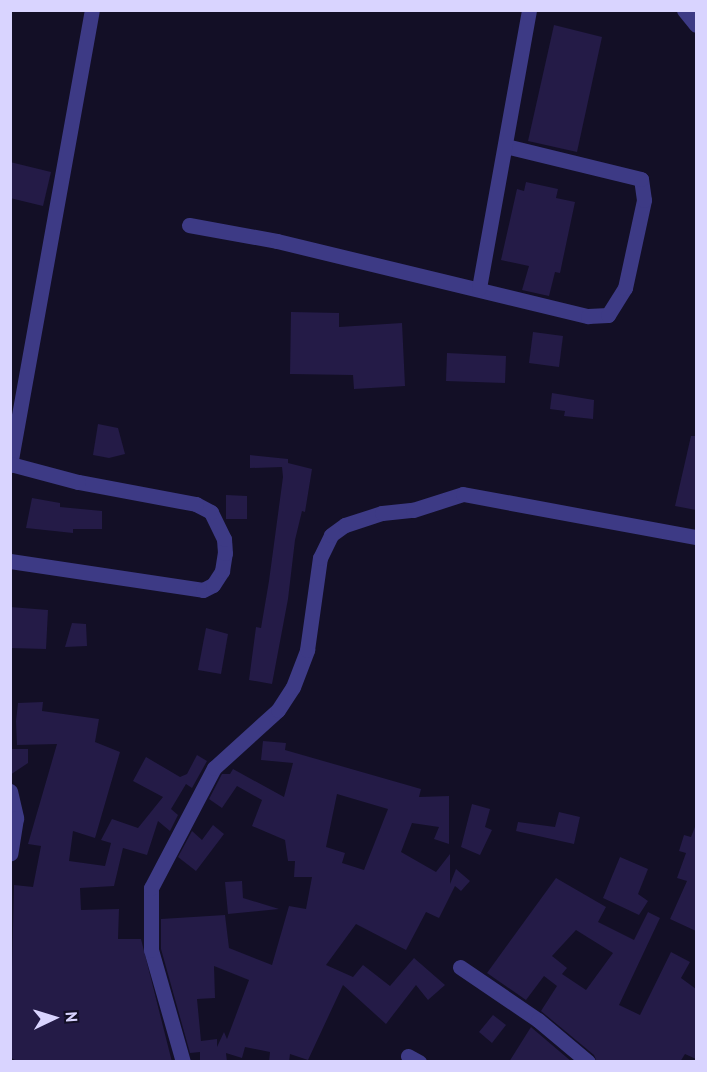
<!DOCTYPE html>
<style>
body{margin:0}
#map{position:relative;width:707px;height:1072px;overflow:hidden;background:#130f26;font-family:"PT Sans",sans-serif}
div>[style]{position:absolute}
.building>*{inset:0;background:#241b47}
.minor>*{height:15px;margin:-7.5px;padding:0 7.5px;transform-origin:7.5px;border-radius:7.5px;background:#3d3a85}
span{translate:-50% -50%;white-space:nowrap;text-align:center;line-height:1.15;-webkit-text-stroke:6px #130f26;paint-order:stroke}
.frame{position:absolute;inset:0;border:12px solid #d9d4ff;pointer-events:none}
.north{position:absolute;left:24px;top:988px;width:60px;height:60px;-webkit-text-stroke:4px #130f26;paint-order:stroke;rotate:86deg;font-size:16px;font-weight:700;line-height:24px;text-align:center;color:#d9d4ff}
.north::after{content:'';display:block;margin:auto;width:21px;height:27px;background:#d9d4ff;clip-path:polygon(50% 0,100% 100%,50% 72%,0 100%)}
</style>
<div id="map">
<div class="building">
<i style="clip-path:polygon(554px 25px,602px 37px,577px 152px,528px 141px)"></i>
<i style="clip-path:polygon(10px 162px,51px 172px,43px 206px,10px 198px)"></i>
<i style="clip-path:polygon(526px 182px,558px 189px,556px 198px,575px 202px,560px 273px,555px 272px,549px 296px,522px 290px,529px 266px,501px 260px,517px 189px,524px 191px)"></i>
<i style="clip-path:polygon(291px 312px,339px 313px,339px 327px,402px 323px,405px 386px,354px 389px,353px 375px,290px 374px)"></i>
<i style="clip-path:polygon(533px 332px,563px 336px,559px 367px,529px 363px)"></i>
<i style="clip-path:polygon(447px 353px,506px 356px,505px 383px,446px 381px)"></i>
<i style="clip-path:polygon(552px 393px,594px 400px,593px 419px,564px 416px,565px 411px,550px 409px)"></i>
<i style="clip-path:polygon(98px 424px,118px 428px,125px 454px,109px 458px,93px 455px)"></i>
<i style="clip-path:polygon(691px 436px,696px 436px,696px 510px,675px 506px)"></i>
<i style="clip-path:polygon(250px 455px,288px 459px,288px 463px,312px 469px,305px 512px,302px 511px,295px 540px,288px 599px,272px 684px,249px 680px,256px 627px,261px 628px,269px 581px,283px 477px,282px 467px,250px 468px)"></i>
<i style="clip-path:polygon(226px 495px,247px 496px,247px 519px,226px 519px)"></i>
<i style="clip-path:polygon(32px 498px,60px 503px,60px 507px,102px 511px,102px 529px,73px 529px,73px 533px,26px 528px)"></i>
<i style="clip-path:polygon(10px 607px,48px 610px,46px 649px,10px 648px)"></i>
<i style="clip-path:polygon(72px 623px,86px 624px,87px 646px,65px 647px)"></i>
<i style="clip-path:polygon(206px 628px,228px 634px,221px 674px,198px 670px)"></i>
<i style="clip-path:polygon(43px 702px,42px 711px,99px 719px,95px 742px,120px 752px,95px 838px,73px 831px,69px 861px,105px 866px,111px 843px,101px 840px,112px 819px,138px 828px,163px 797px,133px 781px,146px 757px,180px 777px,187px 774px,197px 755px,207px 761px,192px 788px,186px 784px,171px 809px,178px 815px,170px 831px,158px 821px,147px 855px,123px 848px,114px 886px,80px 888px,81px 910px,119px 909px,118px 939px,141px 939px,172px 1062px,18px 1062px,10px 1057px,14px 885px,33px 887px,41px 846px,28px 844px,57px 744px,17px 745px,16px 721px,18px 703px)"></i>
<i style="clip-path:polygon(evenodd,263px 741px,286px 743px,285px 750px,421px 789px,419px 797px,449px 796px,449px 844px,434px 839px,439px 827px,412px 823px,401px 852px,436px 872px,450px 854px,450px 884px,456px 869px,470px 881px,461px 891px,455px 886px,439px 918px,426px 912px,406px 950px,356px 924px,326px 965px,353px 977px,363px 965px,390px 986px,414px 958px,445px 985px,428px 1000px,416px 985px,386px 1024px,343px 985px,308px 1060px,290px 1054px,289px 1062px,269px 1062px,270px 1052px,245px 1047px,242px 1058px,226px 1053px,227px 1062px,200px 1062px,200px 1052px,190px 1053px,161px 949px,161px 919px,225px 915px,229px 948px,272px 965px,289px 906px,306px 909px,312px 877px,294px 877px,295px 861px,288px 861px,285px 840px,252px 826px,262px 800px,237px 786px,222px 808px,209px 799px,222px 774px,230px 774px,233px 769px,284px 797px,293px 763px,261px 760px,263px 741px,337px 794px,388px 809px,364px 870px,342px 863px,345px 853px,326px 847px,337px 794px,263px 741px,214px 966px,249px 980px,227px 1039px,224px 1032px,217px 1047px,217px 1039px,201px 1041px,197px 999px,215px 998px,214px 966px)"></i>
<i style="clip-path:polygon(10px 749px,28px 749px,28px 763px,10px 775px)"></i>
<i style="clip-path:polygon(472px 804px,490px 809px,485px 827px,492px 830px,480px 855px,461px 847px)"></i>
<i style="clip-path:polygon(559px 812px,580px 817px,574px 844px,516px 831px,518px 822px,555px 827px)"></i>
<i style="clip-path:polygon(213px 825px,224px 834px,196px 871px,178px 857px,192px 831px,202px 840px)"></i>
<i style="clip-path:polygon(695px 827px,696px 828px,696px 931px,670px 919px,687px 881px,677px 878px,686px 853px,679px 851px,684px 835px,691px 837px)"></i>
<i style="clip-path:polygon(620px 857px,648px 869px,638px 894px,648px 901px,639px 915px,603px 898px)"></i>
<i style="clip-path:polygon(evenodd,556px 878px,606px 907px,598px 922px,634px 940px,648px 912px,660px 918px,619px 1005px,640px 1015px,671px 952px,690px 962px,681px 978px,696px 989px,696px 1059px,685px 1054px,680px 1062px,597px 1062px,594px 1055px,541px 1011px,557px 986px,544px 976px,526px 1000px,487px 973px,556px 878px,576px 930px,613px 953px,586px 990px,562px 974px,567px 968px,552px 956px,576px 930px)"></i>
<i style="clip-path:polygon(242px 881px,243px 898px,279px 909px,228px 914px,225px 882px)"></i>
<i style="clip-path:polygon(493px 1015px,506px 1025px,492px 1043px,479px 1032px)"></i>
<i style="clip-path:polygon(531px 1027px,532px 1028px,572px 1062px,509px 1062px)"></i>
</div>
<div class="minor">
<i style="left:684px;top:10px;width:19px;rotate:51deg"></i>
<i style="left:189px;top:225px;width:89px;rotate:10.3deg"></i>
<i style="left:277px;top:241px;width:320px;rotate:13.6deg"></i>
<i style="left:588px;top:316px;width:20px;rotate:-3deg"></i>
<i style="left:608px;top:315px;width:32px;rotate:-58deg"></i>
<i style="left:625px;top:288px;width:90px;rotate:-77.8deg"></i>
<i style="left:644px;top:200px;width:21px;rotate:-98deg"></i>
<i style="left:641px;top:179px;width:139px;rotate:-166.3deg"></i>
<i style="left:479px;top:288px;width:282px;rotate:-79.8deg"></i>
<i style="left:10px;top:465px;width:462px;rotate:-79.8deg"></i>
<i style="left:10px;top:561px;width:195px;rotate:8.5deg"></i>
<i style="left:203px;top:590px;width:11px;rotate:-27deg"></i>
<i style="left:213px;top:585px;width:17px;rotate:-57deg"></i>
<i style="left:222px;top:571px;width:18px;rotate:-81deg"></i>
<i style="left:225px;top:553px;width:14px;rotate:-94deg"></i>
<i style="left:224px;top:539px;width:30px;rotate:-116deg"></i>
<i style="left:211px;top:512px;width:17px;rotate:-152deg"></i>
<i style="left:196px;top:504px;width:120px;rotate:-169.4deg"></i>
<i style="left:78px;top:482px;width:69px;rotate:-165deg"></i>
<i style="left:10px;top:791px;width:28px;rotate:77deg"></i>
<i style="left:16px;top:818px;width:36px;rotate:99deg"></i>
<i style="left:460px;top:967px;width:94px;rotate:34.2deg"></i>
<i style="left:538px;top:1020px;width:65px;rotate:40deg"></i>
<i style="left:408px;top:1056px;width:13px;rotate:29deg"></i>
<i style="left:183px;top:1062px;width:116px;rotate:-105.9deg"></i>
<i style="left:151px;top:950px;width:62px;rotate:-90deg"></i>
<i style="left:151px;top:888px;width:136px;rotate:-62.3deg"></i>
<i style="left:214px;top:768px;width:86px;rotate:-42.2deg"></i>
<i style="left:278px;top:710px;width:27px;rotate:-57deg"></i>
<i style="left:293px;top:687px;width:40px;rotate:-69deg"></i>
<i style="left:307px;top:650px;width:93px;rotate:-82deg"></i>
<i style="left:320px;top:558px;width:25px;rotate:-64deg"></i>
<i style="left:331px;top:535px;width:17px;rotate:-36deg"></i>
<i style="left:345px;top:525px;width:39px;rotate:-18deg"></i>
<i style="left:382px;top:513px;width:31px;rotate:-6deg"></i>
<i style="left:413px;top:510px;width:52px;rotate:-17.7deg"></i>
<i style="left:463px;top:494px;width:237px;rotate:10.5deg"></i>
</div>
<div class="frame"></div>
<div class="north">N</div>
</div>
